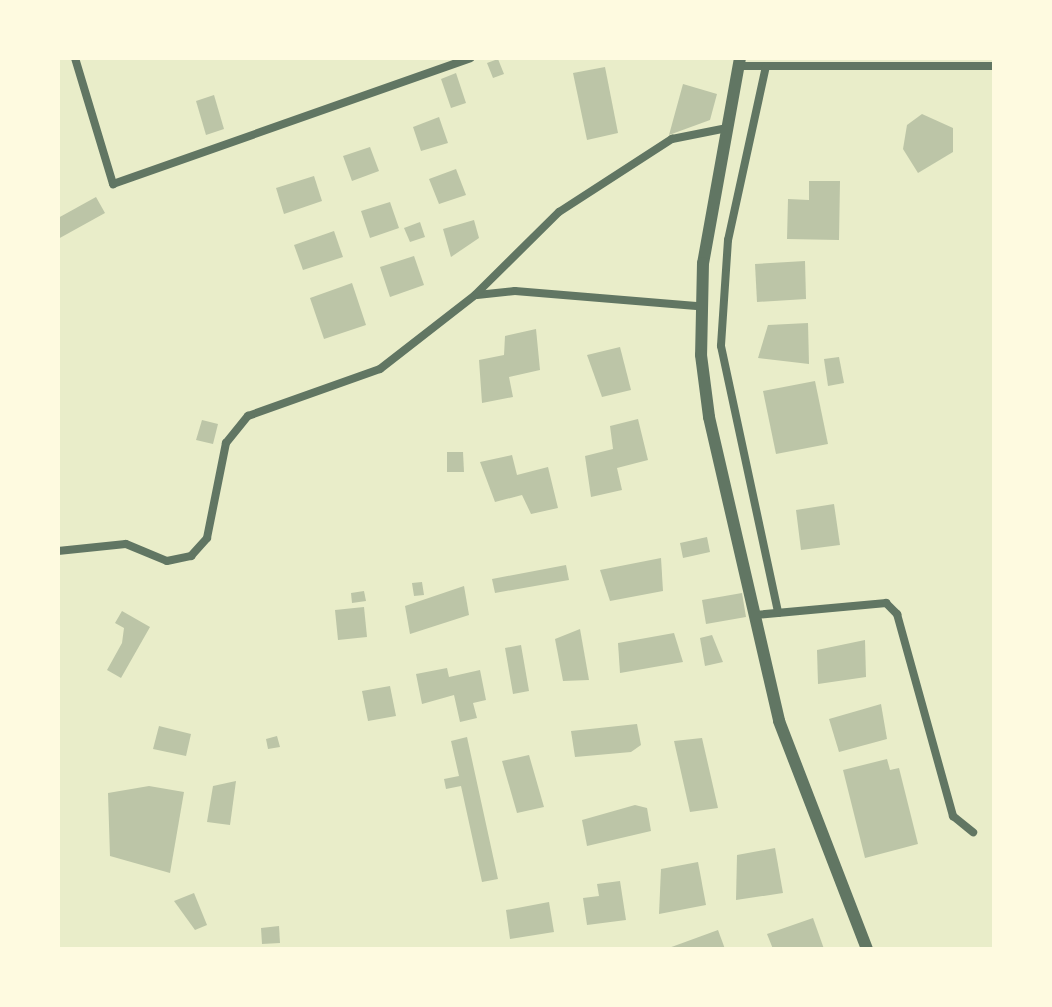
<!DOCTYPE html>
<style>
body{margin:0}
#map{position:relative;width:1052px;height:1007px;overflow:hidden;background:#e9edc9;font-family:"PT Sans Narrow",sans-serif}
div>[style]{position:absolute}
.building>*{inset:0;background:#bcc5a7}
.minor>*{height:8px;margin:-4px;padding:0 4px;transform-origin:4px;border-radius:4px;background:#617663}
.tertiary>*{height:12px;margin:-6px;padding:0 6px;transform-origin:6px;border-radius:6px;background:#617663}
span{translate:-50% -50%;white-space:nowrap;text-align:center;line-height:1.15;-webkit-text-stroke:6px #fefae0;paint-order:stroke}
.frame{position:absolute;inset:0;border:60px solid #fefae0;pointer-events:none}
</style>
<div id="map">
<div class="building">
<i style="clip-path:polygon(498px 59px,504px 74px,493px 78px,487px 63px)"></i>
<i style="clip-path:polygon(605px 67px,618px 133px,587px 140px,573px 73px)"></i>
<i style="clip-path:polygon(456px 73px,466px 103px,451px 108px,441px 79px)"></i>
<i style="clip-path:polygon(683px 84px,717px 94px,710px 120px,669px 135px)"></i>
<i style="clip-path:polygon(214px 95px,224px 129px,206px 135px,196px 101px)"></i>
<i style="clip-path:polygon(922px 114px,953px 128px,953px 152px,918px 173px,903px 149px,907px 125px)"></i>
<i style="clip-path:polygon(439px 117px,448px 143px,421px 151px,413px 127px)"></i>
<i style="clip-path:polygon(370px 147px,379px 171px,352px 181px,343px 156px)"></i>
<i style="clip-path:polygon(456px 169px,466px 195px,439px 204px,429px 179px)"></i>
<i style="clip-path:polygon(314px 176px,322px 201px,284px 214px,276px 188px)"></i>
<i style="clip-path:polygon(809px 181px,840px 181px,839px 240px,787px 239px,788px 199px,809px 200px)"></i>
<i style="clip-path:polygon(96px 197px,105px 213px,58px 239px,58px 218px)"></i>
<i style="clip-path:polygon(390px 202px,399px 228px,370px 238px,361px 211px)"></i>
<i style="clip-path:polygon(474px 220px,479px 238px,451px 257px,443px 229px)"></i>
<i style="clip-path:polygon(420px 222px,425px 237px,410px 242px,404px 228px)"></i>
<i style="clip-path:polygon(334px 231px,343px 257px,303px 270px,294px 245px)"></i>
<i style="clip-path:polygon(414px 256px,424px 285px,390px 297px,380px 267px)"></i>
<i style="clip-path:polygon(805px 261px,806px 299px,757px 302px,755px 264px)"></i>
<i style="clip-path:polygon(352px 283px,366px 325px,324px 339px,310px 298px)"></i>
<i style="clip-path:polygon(808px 323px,809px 364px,758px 358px,768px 325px)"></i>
<i style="clip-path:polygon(536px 329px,540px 370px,509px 377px,513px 397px,482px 403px,479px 360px,504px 355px,505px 336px)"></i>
<i style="clip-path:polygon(620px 347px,631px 390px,602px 397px,587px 355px)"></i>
<i style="clip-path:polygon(839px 357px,844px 383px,828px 386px,824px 359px)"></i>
<i style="clip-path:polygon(815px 381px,828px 444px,776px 454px,763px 391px)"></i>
<i style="clip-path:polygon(638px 419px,648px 460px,617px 468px,622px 490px,591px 497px,585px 456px,613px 449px,610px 426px)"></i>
<i style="clip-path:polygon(202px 420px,218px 424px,213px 444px,196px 440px)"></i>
<i style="clip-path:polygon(447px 452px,463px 452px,464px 472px,447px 472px)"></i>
<i style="clip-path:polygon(512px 455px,517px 475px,548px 467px,558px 508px,531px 514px,522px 495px,495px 502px,480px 462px)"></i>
<i style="clip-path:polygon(834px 504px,840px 545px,801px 550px,796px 510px)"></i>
<i style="clip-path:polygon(707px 537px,710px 552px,683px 558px,680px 543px)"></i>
<i style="clip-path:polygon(661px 558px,663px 591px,610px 601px,600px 570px)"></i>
<i style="clip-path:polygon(566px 565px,569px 580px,495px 593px,492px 579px)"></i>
<i style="clip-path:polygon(422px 582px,424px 595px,414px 596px,412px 583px)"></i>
<i style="clip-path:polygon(464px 586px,469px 615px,410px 634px,405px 606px)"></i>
<i style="clip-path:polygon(364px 591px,366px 601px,352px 603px,351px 593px)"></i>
<i style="clip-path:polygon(742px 593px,746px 617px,706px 624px,702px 600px)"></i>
<i style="clip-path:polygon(364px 607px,367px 637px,338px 640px,335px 610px)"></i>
<i style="clip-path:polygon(122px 611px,150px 627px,121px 678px,107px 670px,122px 643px,124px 628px,115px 623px)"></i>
<i style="clip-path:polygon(580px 629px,589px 680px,563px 681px,555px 639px)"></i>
<i style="clip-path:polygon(674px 633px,683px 662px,620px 673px,618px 643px)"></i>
<i style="clip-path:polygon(712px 635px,723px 662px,705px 666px,700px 638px)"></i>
<i style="clip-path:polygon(865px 640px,866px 677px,818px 684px,817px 650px)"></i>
<i style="clip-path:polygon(521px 645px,529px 691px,513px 694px,505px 648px)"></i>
<i style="clip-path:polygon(447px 668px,449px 677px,480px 670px,486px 700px,473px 703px,477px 718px,460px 722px,454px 695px,422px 704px,416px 674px)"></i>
<i style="clip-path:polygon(390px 686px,396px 716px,368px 721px,362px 691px)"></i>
<i style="clip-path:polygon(881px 704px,887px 739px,839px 752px,829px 719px)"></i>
<i style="clip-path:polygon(637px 724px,641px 745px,631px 752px,575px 757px,571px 731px)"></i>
<i style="clip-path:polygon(159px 726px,191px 734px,186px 756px,153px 749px)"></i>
<i style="clip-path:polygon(277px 736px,280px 747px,268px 749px,266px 739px)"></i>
<i style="clip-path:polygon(467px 737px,498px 879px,482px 882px,461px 786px,446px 789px,444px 779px,459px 776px,451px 741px)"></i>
<i style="clip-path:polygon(702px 738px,718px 808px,690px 812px,674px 741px)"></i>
<i style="clip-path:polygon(529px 755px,544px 807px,517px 813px,502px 761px)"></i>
<i style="clip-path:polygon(887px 759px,890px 770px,899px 768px,918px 844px,865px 858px,843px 770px)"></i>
<i style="clip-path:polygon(236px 781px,230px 825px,207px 822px,213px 786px)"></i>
<i style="clip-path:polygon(149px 786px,184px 792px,170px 873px,110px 856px,108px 793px)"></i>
<i style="clip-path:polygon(635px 805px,647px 808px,651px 831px,587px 846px,582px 820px)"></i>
<i style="clip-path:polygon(775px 848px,783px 893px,736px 900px,737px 855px)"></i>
<i style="clip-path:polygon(698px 862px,706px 905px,659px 914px,661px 869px)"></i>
<i style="clip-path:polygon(620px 881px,626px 920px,587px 925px,583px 898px,599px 896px,597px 884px)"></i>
<i style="clip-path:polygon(194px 893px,207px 925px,195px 930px,174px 901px)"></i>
<i style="clip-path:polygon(549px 902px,554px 932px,510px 939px,506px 910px)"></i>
<i style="clip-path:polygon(813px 918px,824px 949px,773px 949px,767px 934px)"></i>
<i style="clip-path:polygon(279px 926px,280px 943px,262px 944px,261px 928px)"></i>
<i style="clip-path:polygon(718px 930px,725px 949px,666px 949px)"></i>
</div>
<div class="minor">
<i style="left:75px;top:58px;width:132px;rotate:73.2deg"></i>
<i style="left:113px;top:184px;width:379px;rotate:-19.4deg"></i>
<i style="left:738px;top:66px;width:256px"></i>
<i style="left:766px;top:66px;width:178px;rotate:102.3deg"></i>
<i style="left:728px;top:240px;width:106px;rotate:93.8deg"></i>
<i style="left:721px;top:346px;width:273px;rotate:77.9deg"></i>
<i style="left:477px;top:295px;width:38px;rotate:-6deg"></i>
<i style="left:515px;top:291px;width:185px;rotate:4.7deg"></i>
<i style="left:58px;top:551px;width:68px;rotate:-5.9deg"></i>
<i style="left:126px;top:544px;width:44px;rotate:22.5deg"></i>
<i style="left:167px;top:561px;width:25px;rotate:-12deg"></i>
<i style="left:191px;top:556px;width:24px;rotate:-48deg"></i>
<i style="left:207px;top:538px;width:97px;rotate:-78.7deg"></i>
<i style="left:226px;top:443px;width:35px;rotate:-51deg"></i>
<i style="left:248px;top:416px;width:140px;rotate:-19.6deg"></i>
<i style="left:380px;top:369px;width:120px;rotate:-37.9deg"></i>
<i style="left:475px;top:295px;width:118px;rotate:-44.7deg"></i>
<i style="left:559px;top:212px;width:135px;rotate:-32.9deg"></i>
<i style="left:672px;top:139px;width:51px;rotate:-11.3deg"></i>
<i style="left:755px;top:615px;width:132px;rotate:-5.2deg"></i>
<i style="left:886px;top:603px;width:16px;rotate:45deg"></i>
<i style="left:897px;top:614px;width:210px;rotate:74.5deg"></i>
<i style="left:953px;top:816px;width:26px;rotate:39deg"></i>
</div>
<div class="tertiary">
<i style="left:740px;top:58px;width:208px;rotate:100.2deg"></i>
<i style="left:703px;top:263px;width:92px;rotate:91.2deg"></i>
<i style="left:701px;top:355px;width:63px;rotate:82.6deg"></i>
<i style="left:709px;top:417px;width:312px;rotate:77deg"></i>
<i style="left:779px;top:721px;width:244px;rotate:68.9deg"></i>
</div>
<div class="frame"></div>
</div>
